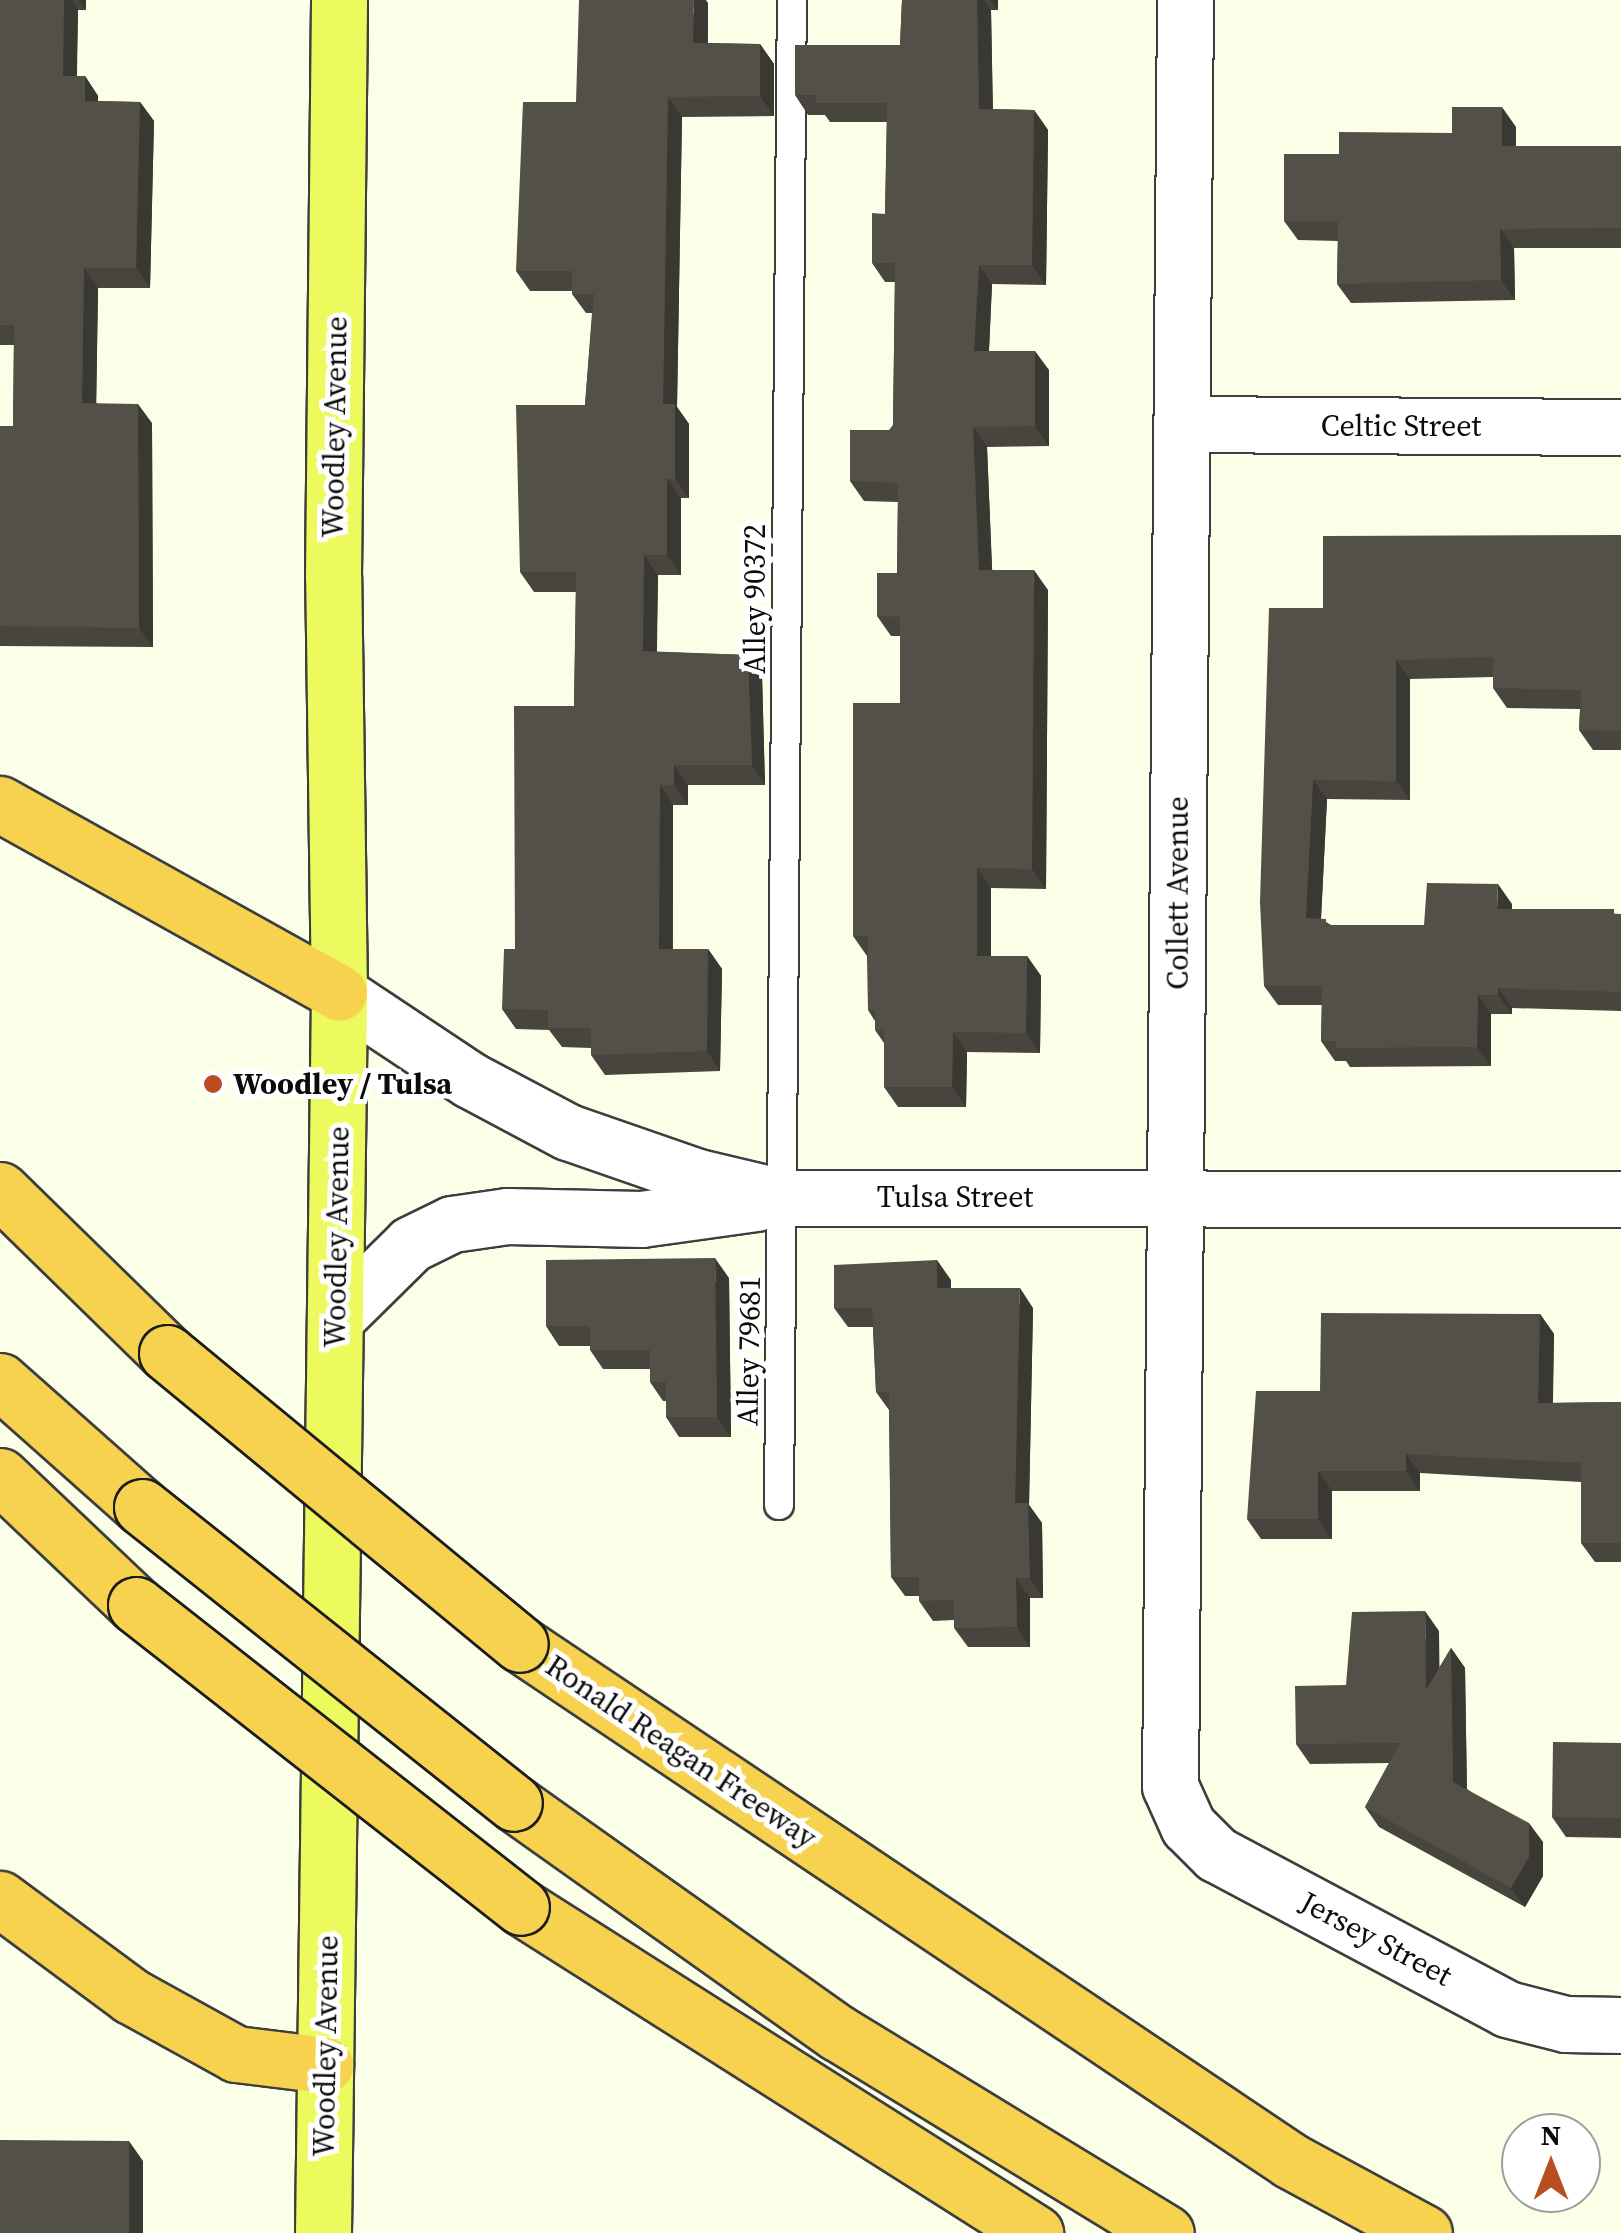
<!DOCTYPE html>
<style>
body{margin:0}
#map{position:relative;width:1621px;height:2233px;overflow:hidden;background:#fcffe8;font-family:"Source Serif 4",serif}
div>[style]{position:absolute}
.roads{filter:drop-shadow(2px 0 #3e3e3e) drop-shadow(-2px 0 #3e3e3e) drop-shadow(0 2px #3e3e3e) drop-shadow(0 -2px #3e3e3e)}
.service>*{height:28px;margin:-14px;padding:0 14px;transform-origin:14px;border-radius:14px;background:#fff}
.minor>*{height:55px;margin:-27.5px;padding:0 27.5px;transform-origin:27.5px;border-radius:27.5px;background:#fff}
.tertiary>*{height:55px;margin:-27.5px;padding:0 27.5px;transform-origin:27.5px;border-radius:27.5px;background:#fff}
.primary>*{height:55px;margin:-27.5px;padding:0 27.5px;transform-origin:27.5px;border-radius:27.5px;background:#edfa5d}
.motorway>*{height:55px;margin:-27.5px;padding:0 27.5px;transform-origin:27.5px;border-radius:27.5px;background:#f6d24f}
.bridges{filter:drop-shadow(2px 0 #1c1c1c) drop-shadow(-2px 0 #1c1c1c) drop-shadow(0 2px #1c1c1c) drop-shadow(0 -2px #1c1c1c)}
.motorway-bridge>*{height:55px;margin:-27.5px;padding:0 27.5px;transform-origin:27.5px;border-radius:27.5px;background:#f6d24f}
.wall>*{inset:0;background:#47453d}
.shaded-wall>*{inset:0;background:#3a3832}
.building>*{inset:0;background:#535047}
.dots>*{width:28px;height:28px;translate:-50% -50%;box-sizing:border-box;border:5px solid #fff;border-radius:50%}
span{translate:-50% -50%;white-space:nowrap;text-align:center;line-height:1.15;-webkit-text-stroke:10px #fff;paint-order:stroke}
.street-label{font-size:30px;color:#0b0b0b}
.poi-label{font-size:30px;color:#0b0b0b;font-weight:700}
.left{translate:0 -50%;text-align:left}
.north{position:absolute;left:1501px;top:2113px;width:100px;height:100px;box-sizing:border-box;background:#fff;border:2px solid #9d9d9d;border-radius:50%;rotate:0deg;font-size:28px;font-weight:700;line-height:40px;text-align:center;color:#0b0b0b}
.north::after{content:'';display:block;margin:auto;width:35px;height:45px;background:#bb4d23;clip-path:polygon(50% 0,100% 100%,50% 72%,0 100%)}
</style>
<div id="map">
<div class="roads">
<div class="service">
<i style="left:779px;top:1505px;width:1505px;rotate:-89.51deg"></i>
</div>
<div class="minor">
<i style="left:1185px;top:0;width:1786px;rotate:90.48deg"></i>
<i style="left:1170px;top:1786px;width:44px;rotate:65.8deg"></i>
<i style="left:1188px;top:1826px;width:40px;rotate:45deg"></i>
<i style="left:1216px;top:1854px;width:330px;rotate:28deg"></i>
<i style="left:1507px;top:2009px;width:61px;rotate:14.3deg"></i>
<i style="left:1566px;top:2024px;width:55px;rotate:1deg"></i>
<i style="left:1182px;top:424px;width:439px;rotate:0.4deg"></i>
</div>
<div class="tertiary">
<i style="left:339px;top:993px;width:157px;rotate:33.6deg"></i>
<i style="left:470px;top:1080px;width:111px;rotate:28deg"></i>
<i style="left:568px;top:1132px;width:138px;rotate:19.1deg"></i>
<i style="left:698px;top:1177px;width:90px;rotate:13.4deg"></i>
<i style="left:786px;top:1198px;width:835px;rotate:0.07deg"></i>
<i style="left:336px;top:1318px;width:105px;rotate:-44.6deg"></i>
<i style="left:411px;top:1244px;width:46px;rotate:-26deg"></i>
<i style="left:452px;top:1224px;width:56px;rotate:-8.3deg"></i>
<i style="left:507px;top:1216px;width:134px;rotate:1.3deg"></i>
<i style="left:641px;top:1219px;width:116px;rotate:-7.9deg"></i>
</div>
<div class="primary">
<i style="left:323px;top:2233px;width:1240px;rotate:-89.26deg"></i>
<i style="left:339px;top:993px;width:417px;rotate:-90.8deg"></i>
<i style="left:333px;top:576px;width:576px;rotate:-89.4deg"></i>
</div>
<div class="motorway">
<i style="left:0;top:804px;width:388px;rotate:29.1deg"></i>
<i style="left:0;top:1190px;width:233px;rotate:44.3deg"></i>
<i style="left:0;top:1381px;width:190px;rotate:41.6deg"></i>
<i style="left:0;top:1476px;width:187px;rotate:43.5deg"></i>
<i style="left:520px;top:1644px;width:928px;rotate:33.84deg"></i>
<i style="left:1291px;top:2161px;width:151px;rotate:28.4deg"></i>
<i style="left:514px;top:1803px;width:397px;rotate:35.4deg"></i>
<i style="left:838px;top:2033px;width:384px;rotate:31.4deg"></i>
<i style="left:0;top:1899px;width:163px;rotate:36.5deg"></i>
<i style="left:131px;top:1996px;width:120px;rotate:28.9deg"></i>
<i style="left:236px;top:2054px;width:90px;rotate:7deg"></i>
<i style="left:521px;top:1907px;width:609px;rotate:32.38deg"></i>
</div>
</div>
<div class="bridges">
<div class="motorway-bridge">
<i style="left:167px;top:1353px;width:457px;rotate:39.5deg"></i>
<i style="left:142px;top:1507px;width:475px;rotate:38.5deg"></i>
<i style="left:136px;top:1605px;width:489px;rotate:38.1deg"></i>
</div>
</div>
<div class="wall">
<i style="clip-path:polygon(0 0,86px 0,86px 10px,78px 10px,77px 76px,85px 76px,98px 96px,98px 101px,140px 102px,154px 121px,150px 288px,98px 288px,96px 403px,152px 423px,153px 647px,0 646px,0 426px,13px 426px,14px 345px,0 345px)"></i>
<i style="clip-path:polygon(902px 0,998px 0,998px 10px,991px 10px,993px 109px,1034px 110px,1048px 130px,1046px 285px,992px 284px,989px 351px,1049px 370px,1049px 446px,987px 447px,992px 570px,1048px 590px,1046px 889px,991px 888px,991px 956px,1027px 956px,1041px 976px,1040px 1053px,967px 1052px,966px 1107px,898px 1107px,884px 1087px,884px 1043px,875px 1030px,875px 1021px,868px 1010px,867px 956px,853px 936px,900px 703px,900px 636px,891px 636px,877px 616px,897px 573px,898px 502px,864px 501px,850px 481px,893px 425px,895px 282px,885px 282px,872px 263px,885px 214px,887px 122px,830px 122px,825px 115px,808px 115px,795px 95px,900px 45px)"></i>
<i style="clip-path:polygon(708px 3px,708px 43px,760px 44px,774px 64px,774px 116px,682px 117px,677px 407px,689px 424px,689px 498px,681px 498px,681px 575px,658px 575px,657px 652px,748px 655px,762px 675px,765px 785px,688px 785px,688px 805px,673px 805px,673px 949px,708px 949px,722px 969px,720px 1071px,605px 1075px,591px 1055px,591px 1048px,562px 1047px,549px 1030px,516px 1029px,502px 1009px,515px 949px,574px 706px,576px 592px,534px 592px,520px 572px,585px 405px,592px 313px,586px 313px,572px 294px,572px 291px,530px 291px,516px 271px,576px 102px)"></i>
<i style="clip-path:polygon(1516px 127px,1516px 146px,1621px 146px,1621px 248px,1514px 248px,1515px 300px,1351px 303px,1337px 284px,1338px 241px,1298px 240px,1284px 221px,1339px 154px,1452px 133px)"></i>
<i style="clip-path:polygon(1621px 535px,1621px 750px,1593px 750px,1579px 730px,1580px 709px,1507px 708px,1493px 688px,1493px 677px,1410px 679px,1410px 800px,1327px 799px,1321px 919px,1331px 925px,1424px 925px,1512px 904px,1512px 909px,1621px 914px,1621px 1011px,1512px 1008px,1512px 1014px,1491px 1014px,1491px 1066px,1350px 1067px,1346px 1061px,1335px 1061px,1321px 1041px,1322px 1005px,1278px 1005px,1264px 986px,1323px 608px)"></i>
<i style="clip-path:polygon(729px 1278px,731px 1437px,679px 1437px,666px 1417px,666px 1401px,663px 1401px,650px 1382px,650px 1369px,603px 1369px,590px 1350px,590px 1346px,559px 1346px,546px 1326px)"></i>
<i style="clip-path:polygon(951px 1280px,951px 1288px,1033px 1308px,1029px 1505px,1042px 1523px,1043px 1598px,1030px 1598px,1030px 1647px,968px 1647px,954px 1628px,954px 1620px,933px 1621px,919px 1601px,919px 1596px,905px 1596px,891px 1577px,889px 1410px,876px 1392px,873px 1327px,848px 1327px,834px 1308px)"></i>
<i style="clip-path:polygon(1540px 1314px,1554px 1334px,1553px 1403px,1621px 1402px,1621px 1562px,1595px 1562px,1581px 1543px,1581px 1482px,1420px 1473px,1420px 1491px,1332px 1491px,1332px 1539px,1261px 1539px,1247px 1519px,1320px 1391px)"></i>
<i style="clip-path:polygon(1439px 1631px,1439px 1668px,1451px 1648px,1465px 1668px,1467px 1789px,1543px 1842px,1543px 1876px,1525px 1907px,1379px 1827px,1365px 1807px,1389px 1763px,1310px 1764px,1296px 1744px,1346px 1685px)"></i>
<i style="clip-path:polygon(1621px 1743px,1621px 1838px,1566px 1837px,1552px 1817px)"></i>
</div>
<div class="shaded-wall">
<i style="clip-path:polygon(64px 0,72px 0,78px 10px,76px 96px,63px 76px)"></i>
<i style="clip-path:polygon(79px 0,86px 0,86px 10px)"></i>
<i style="clip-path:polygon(694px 0,706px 0,708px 3px,707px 63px,693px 43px)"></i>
<i style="clip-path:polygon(977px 0,984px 0,991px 10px,993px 129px,979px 109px)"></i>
<i style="clip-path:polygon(991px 0,998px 0,998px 10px)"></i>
<i style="clip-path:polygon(760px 44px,774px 64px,774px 116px,760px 96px)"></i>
<i style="clip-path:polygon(85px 76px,98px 96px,98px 120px,85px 101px)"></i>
<i style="clip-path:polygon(668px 97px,682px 117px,677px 407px,689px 424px,689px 498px,675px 479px,663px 404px)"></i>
<i style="clip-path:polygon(140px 102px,154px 121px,150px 288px,136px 268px)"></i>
<i style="clip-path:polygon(1502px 107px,1516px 127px,1516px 165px,1502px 146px)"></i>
<i style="clip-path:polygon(1034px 110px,1048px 130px,1046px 285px,1032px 265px)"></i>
<i style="clip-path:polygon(1500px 229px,1514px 248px,1515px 300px,1501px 280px)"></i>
<i style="clip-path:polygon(979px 265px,992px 284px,988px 371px,974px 351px)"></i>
<i style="clip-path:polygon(84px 268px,98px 288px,96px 422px,82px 403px)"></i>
<i style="clip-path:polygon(1035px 351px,1049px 370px,1049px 446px,1035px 426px)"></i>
<i style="clip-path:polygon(138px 404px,152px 423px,153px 647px,139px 628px)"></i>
<i style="clip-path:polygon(973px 427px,987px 447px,993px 590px,979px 570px)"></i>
<i style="clip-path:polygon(667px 479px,681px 498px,681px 575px,667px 555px)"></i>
<i style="clip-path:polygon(644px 555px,658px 575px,656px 671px,643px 651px)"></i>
<i style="clip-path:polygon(1034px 570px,1048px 590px,1046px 889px,1032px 869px)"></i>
<i style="clip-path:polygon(748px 655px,762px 675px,765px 785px,752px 765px)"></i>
<i style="clip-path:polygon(1396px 660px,1410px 679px,1410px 800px,1396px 781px)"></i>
<i style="clip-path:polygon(674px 765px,688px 785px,688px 805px,674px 785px)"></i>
<i style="clip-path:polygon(1313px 780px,1327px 799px,1320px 938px,1306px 918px)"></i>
<i style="clip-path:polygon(660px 785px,673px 805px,672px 969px,659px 949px)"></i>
<i style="clip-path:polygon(977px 868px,991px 888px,991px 975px,977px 956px)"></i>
<i style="clip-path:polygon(1498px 884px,1512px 904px,1511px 928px,1497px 909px)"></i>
<i style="clip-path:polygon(708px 949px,722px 969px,720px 1071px,707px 1051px)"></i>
<i style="clip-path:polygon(1027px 956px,1041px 976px,1040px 1053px,1026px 1033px)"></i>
<i style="clip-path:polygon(1498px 988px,1512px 1008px,1512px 1014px,1498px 995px)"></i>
<i style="clip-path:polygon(1478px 995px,1491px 1014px,1491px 1066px,1477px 1047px)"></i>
<i style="clip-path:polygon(953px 1032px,967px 1052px,966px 1107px,952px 1087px)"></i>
<i style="clip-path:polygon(715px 1258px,729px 1278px,731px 1437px,717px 1417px)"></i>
<i style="clip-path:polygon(937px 1260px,951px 1280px,951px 1308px,937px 1288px)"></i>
<i style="clip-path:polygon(1020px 1288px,1033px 1308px,1029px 1505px,1042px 1523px,1043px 1598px,1030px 1578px,1015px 1503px)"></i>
<i style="clip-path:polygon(1540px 1314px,1554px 1334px,1552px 1422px,1538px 1403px)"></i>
<i style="clip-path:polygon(1406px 1454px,1420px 1473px,1420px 1491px,1406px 1471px)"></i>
<i style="clip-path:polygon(1318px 1471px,1332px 1491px,1332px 1539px,1318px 1519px)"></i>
<i style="clip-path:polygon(1016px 1578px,1030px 1598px,1030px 1647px,1017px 1627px)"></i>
<i style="clip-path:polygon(1425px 1611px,1439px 1631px,1440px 1710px,1426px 1690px)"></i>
<i style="clip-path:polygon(1451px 1648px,1465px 1668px,1467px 1802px,1453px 1782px)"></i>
<i style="clip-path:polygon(1529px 1823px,1543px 1842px,1543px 1876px,1525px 1907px,1511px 1888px)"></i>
<i style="clip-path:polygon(129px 2141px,143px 2161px,143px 2233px,129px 2233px)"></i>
</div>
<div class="building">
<i style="clip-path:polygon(0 0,64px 0,63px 76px,85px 76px,85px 101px,140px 102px,136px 268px,84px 268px,82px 403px,138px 404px,139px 628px,0 626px,0 426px,13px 426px,14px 325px,0 325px)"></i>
<i style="clip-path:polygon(579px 0,694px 0,693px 43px,760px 44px,760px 96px,668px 97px,663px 404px,675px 404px,675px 479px,667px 479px,667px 555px,644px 555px,643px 651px,748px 655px,752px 765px,674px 765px,674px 785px,660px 785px,659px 949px,708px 949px,707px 1051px,591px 1055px,591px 1028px,548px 1028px,548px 1010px,502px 1009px,504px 949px,515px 949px,514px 706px,574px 706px,576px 572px,520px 572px,516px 405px,585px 405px,594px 294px,572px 294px,572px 271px,516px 271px,523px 102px,576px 102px)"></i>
<i style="clip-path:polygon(902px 0,977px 0,979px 109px,1034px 110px,1032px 265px,979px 265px,974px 351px,1035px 351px,1035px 426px,973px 427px,979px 570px,1034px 570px,1032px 869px,977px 868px,977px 956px,1027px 956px,1026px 1033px,953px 1032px,952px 1087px,884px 1087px,884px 1031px,875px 1030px,875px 1010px,868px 1010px,868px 936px,853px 936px,853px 703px,900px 703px,900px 617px,877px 616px,877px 573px,897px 573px,898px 483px,850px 481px,850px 430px,890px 430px,893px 425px,895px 263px,872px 263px,872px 213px,885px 214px,887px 103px,816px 103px,816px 95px,795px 95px,795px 45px,900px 45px)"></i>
<i style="clip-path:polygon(1452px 107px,1502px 107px,1502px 146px,1621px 146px,1621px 228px,1500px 229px,1501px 280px,1337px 284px,1338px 222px,1284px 221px,1284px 154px,1339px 154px,1339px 132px,1452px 133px)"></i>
<i style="clip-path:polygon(1621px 535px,1621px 731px,1579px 730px,1581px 690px,1493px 688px,1493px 657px,1396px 660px,1396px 781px,1313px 780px,1306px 918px,1326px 919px,1326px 925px,1424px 925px,1427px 883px,1498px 884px,1497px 909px,1614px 909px,1614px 914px,1621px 914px,1621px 992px,1498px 988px,1498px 995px,1478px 995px,1477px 1047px,1336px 1048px,1336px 1041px,1321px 1041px,1322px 986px,1264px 986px,1260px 902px,1269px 608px,1323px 608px,1323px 536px)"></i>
<i style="clip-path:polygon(715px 1258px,717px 1417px,666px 1417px,666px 1382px,650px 1382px,650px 1350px,590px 1350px,590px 1326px,546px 1326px,546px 1260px)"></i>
<i style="clip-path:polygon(937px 1260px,937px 1288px,1020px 1288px,1015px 1503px,1028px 1503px,1030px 1578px,1016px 1578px,1017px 1627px,954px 1628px,954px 1600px,919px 1601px,919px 1577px,891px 1577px,889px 1392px,876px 1392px,872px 1308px,834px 1308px,834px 1265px)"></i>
<i style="clip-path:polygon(1321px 1313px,1540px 1314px,1538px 1403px,1621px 1402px,1621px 1543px,1581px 1543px,1581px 1463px,1406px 1454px,1406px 1471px,1318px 1471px,1318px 1519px,1247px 1519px,1256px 1391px,1320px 1391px)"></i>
<i style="clip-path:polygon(1425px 1611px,1426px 1690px,1451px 1648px,1453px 1782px,1529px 1823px,1529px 1857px,1511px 1888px,1365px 1807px,1400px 1743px,1296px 1744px,1295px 1686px,1346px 1685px,1352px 1612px)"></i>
<i style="clip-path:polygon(1553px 1742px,1621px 1743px,1621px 1818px,1552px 1817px)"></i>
<i style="clip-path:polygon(0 2140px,129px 2141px,129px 2233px,0 2233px)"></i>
</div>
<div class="dots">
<i style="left:213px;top:1084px;background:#bb4d23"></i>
</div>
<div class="street-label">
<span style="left:1401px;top:426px">Celtic Street</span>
<span style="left:335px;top:427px;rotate:-89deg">Woodley Avenue</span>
<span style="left:755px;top:599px;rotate:-90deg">Alley 90372</span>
<span style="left:1178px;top:893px;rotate:-90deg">Collett Avenue</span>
<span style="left:955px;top:1197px">Tulsa Street</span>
<span style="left:337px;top:1237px;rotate:-89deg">Woodley Avenue</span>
<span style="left:749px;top:1351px;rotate:-89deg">Alley 79681</span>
<span style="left:681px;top:1752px;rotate:34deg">Ronald Reagan Freeway</span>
<span style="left:1376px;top:1939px;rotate:28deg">Jersey Street</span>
<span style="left:326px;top:2046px;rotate:-89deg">Woodley Avenue</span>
</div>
<div class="poi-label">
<span class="left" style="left:233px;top:1084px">Woodley / Tulsa</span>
</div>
<div class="north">N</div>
</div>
